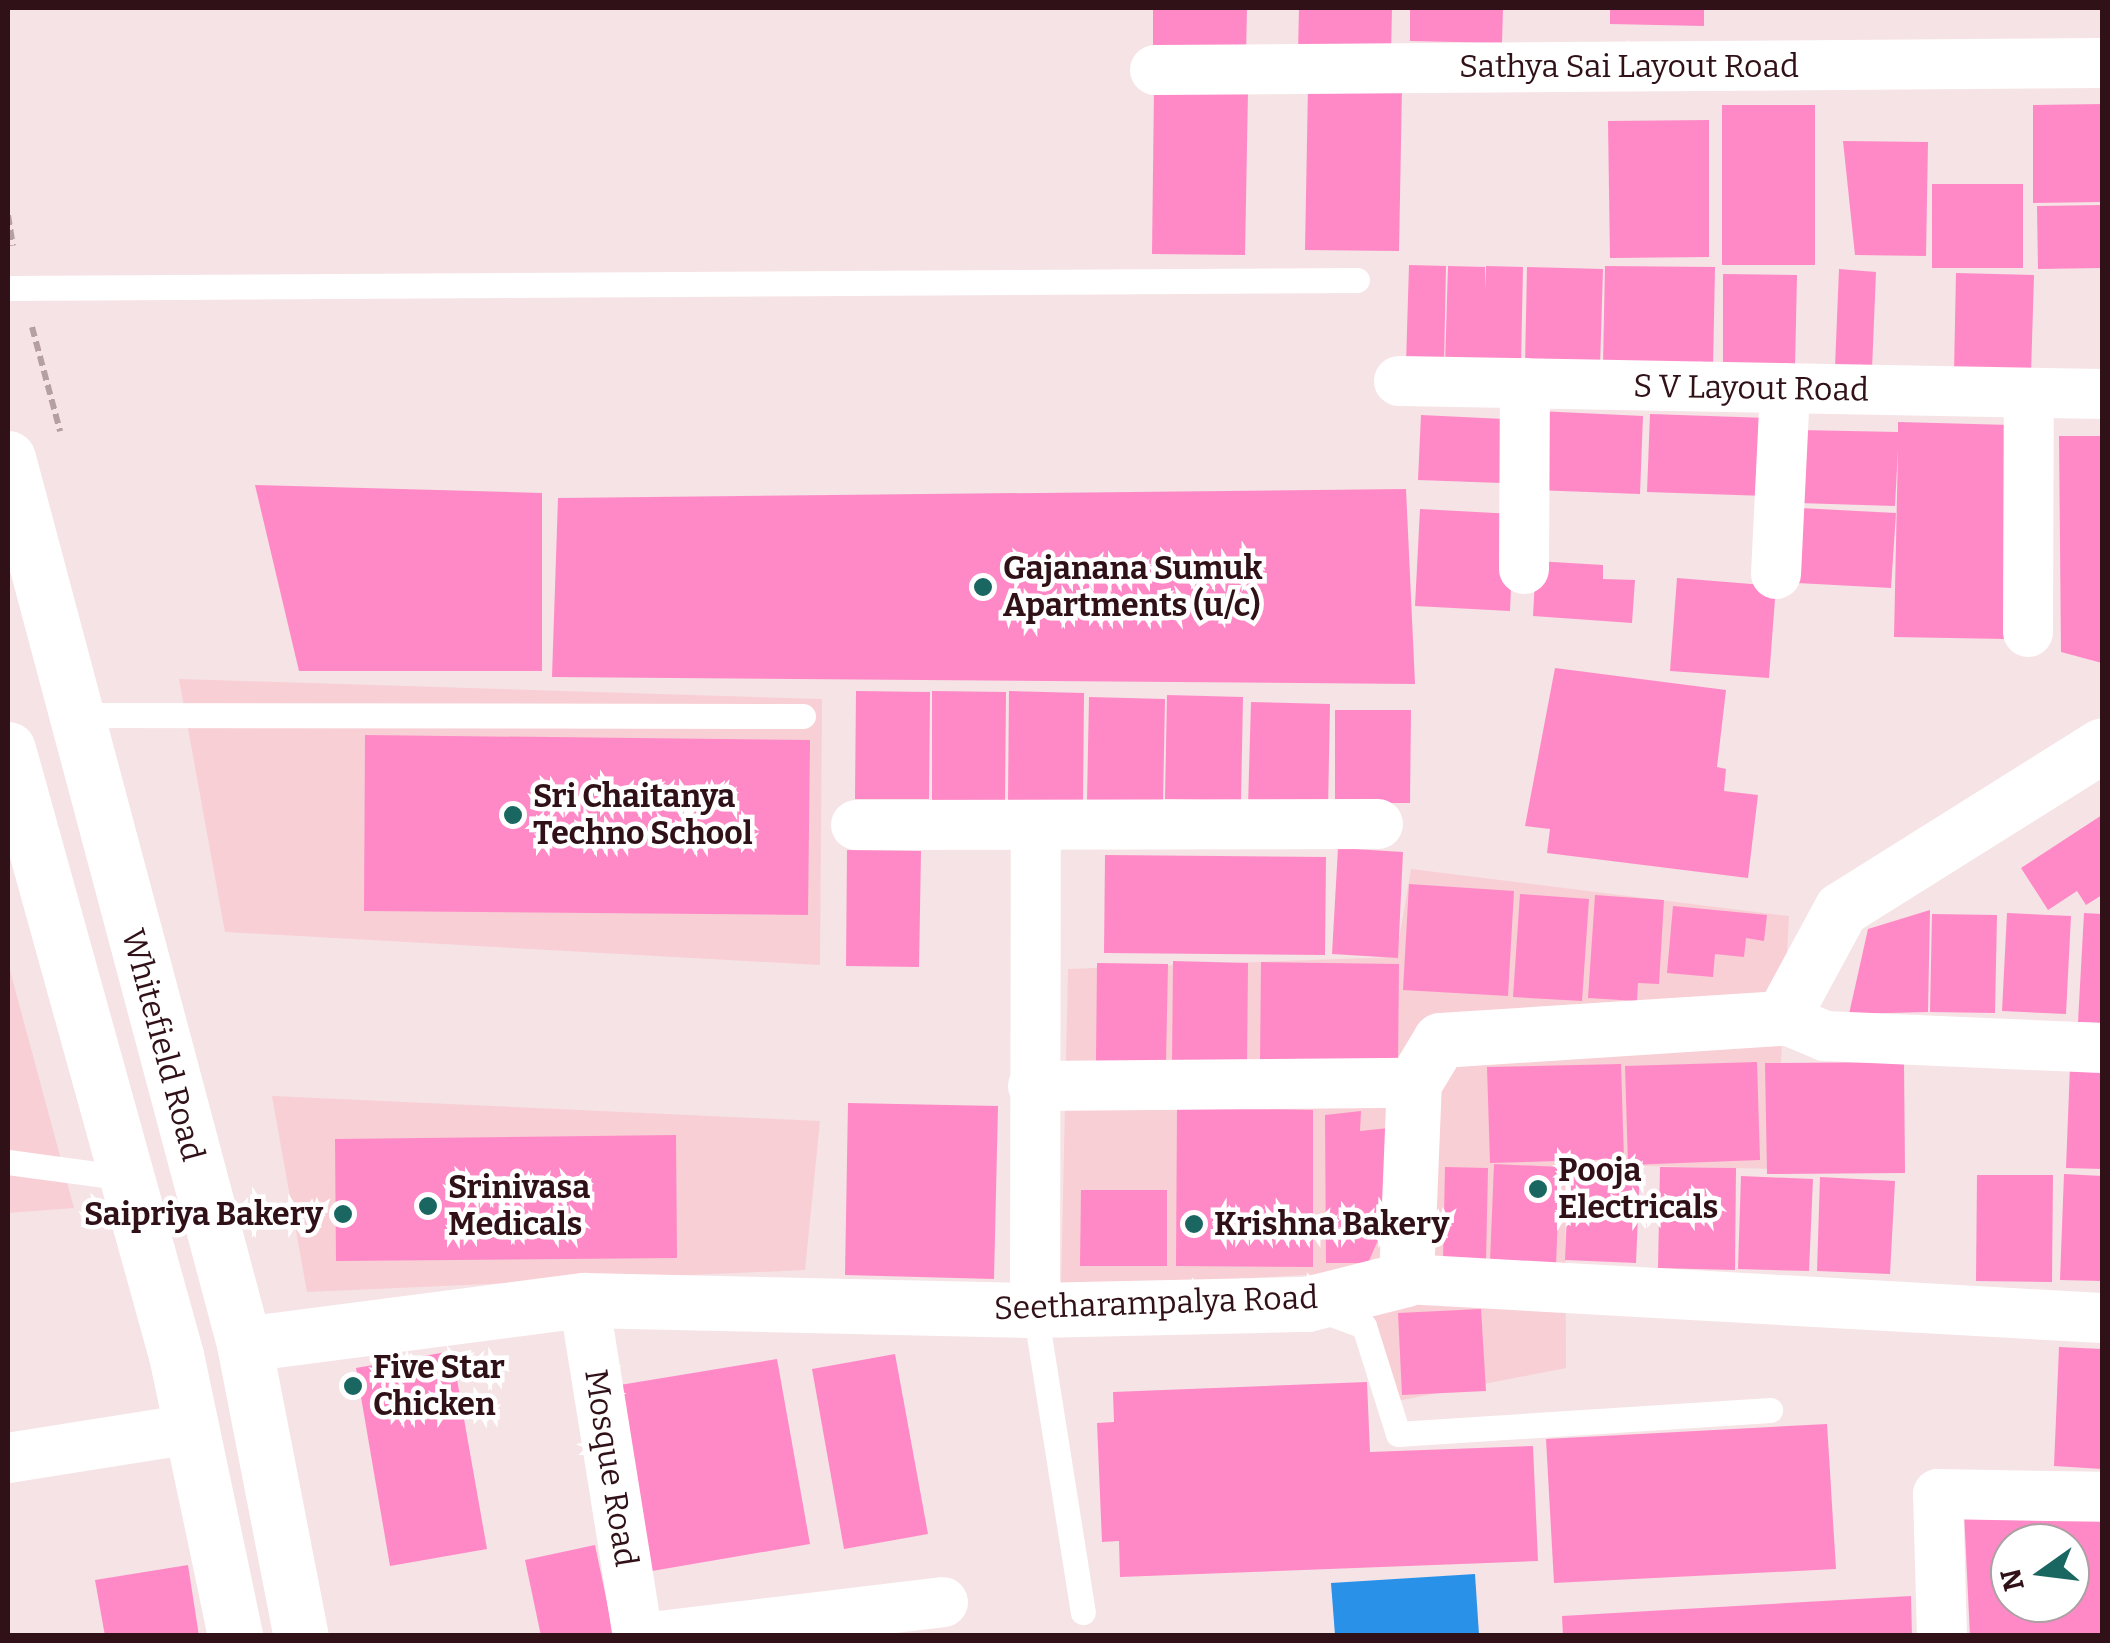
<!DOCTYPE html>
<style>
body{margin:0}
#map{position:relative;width:2110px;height:1643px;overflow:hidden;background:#f6e3e5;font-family:Bitter,serif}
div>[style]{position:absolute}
.built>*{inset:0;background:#f8cfd5}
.water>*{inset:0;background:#2a91e8}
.building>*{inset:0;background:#ff89c6}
.path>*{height:6px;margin-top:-3px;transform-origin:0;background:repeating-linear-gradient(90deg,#b69fa2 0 10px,transparent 0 15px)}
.service>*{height:25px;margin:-12.5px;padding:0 12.5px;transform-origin:12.5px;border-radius:12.5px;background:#fff}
.minor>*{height:50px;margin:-25px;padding:0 25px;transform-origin:25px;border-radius:25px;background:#fff}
.tertiary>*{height:55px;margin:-27.5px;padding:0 27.5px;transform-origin:27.5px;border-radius:27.5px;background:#fff}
.primary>*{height:55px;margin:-27.5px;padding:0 27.5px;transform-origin:27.5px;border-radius:27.5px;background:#fff}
.dots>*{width:28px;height:28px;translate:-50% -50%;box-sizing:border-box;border:5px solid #fff;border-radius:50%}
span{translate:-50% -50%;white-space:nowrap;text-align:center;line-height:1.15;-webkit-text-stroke:9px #fff;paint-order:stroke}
.street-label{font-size:32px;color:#311118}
.poi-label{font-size:32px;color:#311118;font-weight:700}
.left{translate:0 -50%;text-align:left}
.right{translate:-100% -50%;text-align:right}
.frame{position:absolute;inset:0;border:10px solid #311118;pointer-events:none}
.north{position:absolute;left:1990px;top:1523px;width:100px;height:100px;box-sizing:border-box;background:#fff;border:2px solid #ada0a3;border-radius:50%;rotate:256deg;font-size:28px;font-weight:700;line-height:40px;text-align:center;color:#311118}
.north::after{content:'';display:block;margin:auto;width:35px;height:45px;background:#1a6762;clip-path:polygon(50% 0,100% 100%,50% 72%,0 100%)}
</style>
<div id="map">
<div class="built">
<i style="clip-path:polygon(179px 679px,822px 699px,820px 965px,225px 932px)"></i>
<i style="clip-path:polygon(1411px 869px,1789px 916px,1775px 1169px,1565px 1164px,1566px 1368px,1392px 1402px,1339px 1273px,1061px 1289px,1068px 969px,1396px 957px)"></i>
<i style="clip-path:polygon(8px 963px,74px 1208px,8px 1213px)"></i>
<i style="clip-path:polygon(272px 1096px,820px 1121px,805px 1270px,307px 1292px)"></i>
</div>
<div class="water">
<i style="clip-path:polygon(1475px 1574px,1479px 1635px,1335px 1635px,1331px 1583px)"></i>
</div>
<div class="building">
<i style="clip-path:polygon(1153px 8px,1247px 8px,1246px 56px,1153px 55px)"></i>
<i style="clip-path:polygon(1299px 8px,1392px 8px,1391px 54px,1298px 52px)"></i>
<i style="clip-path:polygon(1410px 8px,1503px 8px,1502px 43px,1410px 41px)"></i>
<i style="clip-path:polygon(1610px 8px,1704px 8px,1704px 26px,1610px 24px)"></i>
<i style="clip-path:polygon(1308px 86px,1402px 87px,1399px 251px,1305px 250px)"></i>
<i style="clip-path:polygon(1154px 90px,1248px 91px,1245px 255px,1152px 254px)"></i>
<i style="clip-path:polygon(2102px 104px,2102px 202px,2033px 203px,2033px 105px)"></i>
<i style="clip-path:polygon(1722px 105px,1815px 105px,1815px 265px,1722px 265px)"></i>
<i style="clip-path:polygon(1709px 120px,1709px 257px,1610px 258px,1608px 121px)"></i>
<i style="clip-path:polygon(1843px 141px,1928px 142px,1926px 256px,1855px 255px)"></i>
<i style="clip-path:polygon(1932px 184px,2023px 184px,2023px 268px,1932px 268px)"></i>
<i style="clip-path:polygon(2102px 205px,2102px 268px,2038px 269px,2037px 206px)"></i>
<i style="clip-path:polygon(1409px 265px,1446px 266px,1444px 365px,1406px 364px)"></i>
<i style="clip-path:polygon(1448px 266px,1485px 267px,1486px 290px,1486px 266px,1523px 267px,1521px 365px,1445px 365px)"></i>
<i style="clip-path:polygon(1605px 266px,1715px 267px,1713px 368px,1603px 365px)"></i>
<i style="clip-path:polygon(1527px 267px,1603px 269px,1600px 367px,1525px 366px)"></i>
<i style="clip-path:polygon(1839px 269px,1876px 272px,1872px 369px,1835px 367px)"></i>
<i style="clip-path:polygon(1956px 273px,2034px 275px,2031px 374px,1954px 372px)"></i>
<i style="clip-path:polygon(1723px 274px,1797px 275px,1795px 367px,1723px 366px)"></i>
<i style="clip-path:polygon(1538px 411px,1643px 416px,1640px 494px,1535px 490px)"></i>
<i style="clip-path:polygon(1650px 414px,1768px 418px,1766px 496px,1647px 492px)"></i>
<i style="clip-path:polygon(1421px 415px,1504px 419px,1501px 483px,1418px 480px)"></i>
<i style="clip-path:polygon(1898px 422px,2011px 425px,2006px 639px,1894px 637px,1898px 449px,1895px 506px,1798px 503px,1799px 430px,1898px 432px)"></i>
<i style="clip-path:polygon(2059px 436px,2102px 436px,2102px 663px,2061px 652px)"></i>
<i style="clip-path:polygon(255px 485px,542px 493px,542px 671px,299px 671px)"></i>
<i style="clip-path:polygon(1406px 489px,1415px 684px,552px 677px,558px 498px)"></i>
<i style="clip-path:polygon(1800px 508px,1896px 513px,1891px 588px,1797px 583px)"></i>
<i style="clip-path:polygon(1420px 509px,1514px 514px,1510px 611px,1415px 606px)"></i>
<i style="clip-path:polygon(1536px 561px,1603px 565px,1603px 579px,1635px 580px,1632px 623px,1533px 616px)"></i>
<i style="clip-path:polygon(1677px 578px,1776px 586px,1769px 678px,1670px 671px)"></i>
<i style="clip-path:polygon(1555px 668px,1726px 690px,1717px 767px,1726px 769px,1724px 791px,1758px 795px,1748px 878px,1547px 853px,1550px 829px,1525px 826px)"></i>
<i style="clip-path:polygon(856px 691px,930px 692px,929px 799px,855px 799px)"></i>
<i style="clip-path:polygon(932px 691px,1006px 692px,1005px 801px,932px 800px)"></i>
<i style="clip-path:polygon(1009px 691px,1084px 693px,1083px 802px,1008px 801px)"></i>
<i style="clip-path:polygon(1167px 695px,1243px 697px,1241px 801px,1165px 799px)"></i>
<i style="clip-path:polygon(1089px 697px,1165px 699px,1163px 803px,1087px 801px)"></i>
<i style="clip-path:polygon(1251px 702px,1330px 704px,1328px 809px,1248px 807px)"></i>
<i style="clip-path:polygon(1335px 710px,1411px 710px,1410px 803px,1335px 803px)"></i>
<i style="clip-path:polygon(365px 735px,810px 740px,808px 915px,364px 911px)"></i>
<i style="clip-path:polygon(2102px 815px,2102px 895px,2086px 905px,2077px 891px,2048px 910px,2021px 868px)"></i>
<i style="clip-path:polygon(1338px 848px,1403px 852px,1398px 958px,1332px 954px)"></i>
<i style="clip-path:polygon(847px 850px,921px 851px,919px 967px,846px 966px)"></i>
<i style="clip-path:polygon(1105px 855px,1326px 857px,1325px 955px,1104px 953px)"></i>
<i style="clip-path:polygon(1409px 884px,1514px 891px,1508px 996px,1403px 990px)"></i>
<i style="clip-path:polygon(1520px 894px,1589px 899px,1582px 1001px,1513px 997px)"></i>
<i style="clip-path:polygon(1595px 895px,1664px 900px,1659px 984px,1638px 983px,1637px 1001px,1588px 998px)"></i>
<i style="clip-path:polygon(1673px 906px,1767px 915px,1764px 941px,1746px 938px,1744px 957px,1715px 954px,1713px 977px,1667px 973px)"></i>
<i style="clip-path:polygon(1930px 910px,1928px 1012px,1849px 1014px,1868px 929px)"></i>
<i style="clip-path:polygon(2007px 913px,2071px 916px,2066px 1014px,2002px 1011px)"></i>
<i style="clip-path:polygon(2084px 913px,2102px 914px,2102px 1023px,2078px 1022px)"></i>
<i style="clip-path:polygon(1932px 914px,1997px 915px,1995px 1013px,1930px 1012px)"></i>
<i style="clip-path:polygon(1173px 961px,1248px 963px,1247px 1068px,1172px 1066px)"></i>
<i style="clip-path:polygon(1261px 962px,1399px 964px,1398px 1066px,1260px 1064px)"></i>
<i style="clip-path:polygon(1097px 963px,1168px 964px,1166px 1063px,1096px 1061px)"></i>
<i style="clip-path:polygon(1757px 1062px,1760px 1160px,1628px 1165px,1625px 1066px)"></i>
<i style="clip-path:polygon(1904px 1062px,1905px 1173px,1767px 1174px,1765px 1063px)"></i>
<i style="clip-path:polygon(1621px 1064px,1624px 1159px,1490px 1163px,1487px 1067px)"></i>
<i style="clip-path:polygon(2070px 1066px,2102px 1068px,2102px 1169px,2066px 1168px)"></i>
<i style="clip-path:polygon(848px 1103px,998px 1106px,994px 1279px,845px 1275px)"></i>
<i style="clip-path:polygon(1177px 1108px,1313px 1110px,1313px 1267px,1176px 1266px)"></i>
<i style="clip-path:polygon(1361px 1111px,1360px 1131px,1389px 1128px,1389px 1215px,1368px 1263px,1326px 1263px,1325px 1115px)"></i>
<i style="clip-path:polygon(676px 1135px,677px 1258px,336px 1261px,335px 1139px)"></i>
<i style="clip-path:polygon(1494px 1164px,1560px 1167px,1556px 1265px,1490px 1262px)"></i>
<i style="clip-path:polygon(1569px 1165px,1640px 1168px,1636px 1263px,1565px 1260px)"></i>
<i style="clip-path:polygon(1445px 1167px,1488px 1168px,1486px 1262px,1443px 1262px)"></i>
<i style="clip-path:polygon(1660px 1167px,1736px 1168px,1735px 1270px,1658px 1268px)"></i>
<i style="clip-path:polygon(2064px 1174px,2102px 1176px,2102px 1281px,2060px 1280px)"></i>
<i style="clip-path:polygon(1977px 1175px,2053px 1175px,2052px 1282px,1976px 1281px)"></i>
<i style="clip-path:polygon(1741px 1176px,1813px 1179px,1809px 1271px,1738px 1269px)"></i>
<i style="clip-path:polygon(1820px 1177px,1895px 1181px,1890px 1274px,1817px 1271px)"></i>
<i style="clip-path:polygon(1081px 1190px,1167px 1190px,1167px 1266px,1080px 1266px)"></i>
<i style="clip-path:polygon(1481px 1309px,1486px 1391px,1402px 1395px,1398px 1313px)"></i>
<i style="clip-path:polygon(2059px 1347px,2102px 1349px,2102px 1469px,2054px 1466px)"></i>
<i style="clip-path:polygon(452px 1351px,487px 1549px,390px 1566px,356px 1368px)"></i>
<i style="clip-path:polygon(895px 1354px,928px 1534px,844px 1549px,812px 1369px)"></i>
<i style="clip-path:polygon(777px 1359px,810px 1544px,652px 1571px,620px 1385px)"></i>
<i style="clip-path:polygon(1367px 1382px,1370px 1452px,1533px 1446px,1538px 1561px,1120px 1577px,1119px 1541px,1102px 1542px,1097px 1423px,1114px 1422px,1113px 1392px)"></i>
<i style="clip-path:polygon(1827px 1424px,1836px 1569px,1554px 1583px,1546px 1439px)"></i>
<i style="clip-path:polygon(evenodd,2102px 1506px,2102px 1636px,1970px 1636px,1964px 1512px,2102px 1506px,2010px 1543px,2070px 1543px,2070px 1603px,2010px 1603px,2010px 1543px)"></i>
<i style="clip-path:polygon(595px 1545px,614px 1636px,541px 1636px,525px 1560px)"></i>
<i style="clip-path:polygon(188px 1565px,199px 1636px,105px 1636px,95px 1580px)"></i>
<i style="clip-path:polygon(1911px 1596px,1912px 1636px,1563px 1636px,1562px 1616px)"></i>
</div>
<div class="path">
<i style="left:8px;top:215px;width:31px;rotate:81deg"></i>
<i style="left:32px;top:327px;width:108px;rotate:74.9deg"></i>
</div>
<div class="service">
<i style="left:8px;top:288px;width:1349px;rotate:-0.34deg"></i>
<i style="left:77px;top:715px;width:726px;rotate:0.08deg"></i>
<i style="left:8px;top:1162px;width:120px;rotate:7.7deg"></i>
<i style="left:1318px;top:1309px;width:49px;rotate:20.3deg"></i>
<i style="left:1364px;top:1326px;width:113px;rotate:72.5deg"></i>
<i style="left:1398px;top:1434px;width:373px;rotate:-3.7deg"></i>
<i style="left:1035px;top:1310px;width:306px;rotate:81deg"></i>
</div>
<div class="minor">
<i style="left:1155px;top:70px;width:947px;rotate:-0.42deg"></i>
<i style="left:1399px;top:381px;width:703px;rotate:1.06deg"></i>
<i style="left:1524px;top:569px;width:186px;rotate:-89.7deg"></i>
<i style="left:1776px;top:574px;width:186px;rotate:-87.2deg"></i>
<i style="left:2028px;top:632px;width:239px;rotate:-89.8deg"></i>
<i style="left:856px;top:825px;width:522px;rotate:-0.11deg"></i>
<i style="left:1782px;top:1018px;width:47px;rotate:22.7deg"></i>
<i style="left:1825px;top:1036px;width:277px;rotate:2.5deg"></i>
<i style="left:1033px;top:1086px;width:381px;rotate:-0.5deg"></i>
<i style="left:1406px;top:1279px;width:697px;rotate:3.21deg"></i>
<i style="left:584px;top:1300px;width:340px;rotate:80.9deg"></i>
<i style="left:1035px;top:1310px;width:485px;rotate:-89.9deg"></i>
<i style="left:8px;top:1458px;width:185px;rotate:-9deg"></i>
<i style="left:659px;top:1636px;width:286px;rotate:-6.8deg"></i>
<i style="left:1942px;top:1636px;width:142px;rotate:-91.6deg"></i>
<i style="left:1938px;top:1494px;width:164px;rotate:1deg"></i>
</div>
<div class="tertiary">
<i style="left:244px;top:1344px;width:343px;rotate:-7.4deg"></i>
<i style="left:584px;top:1300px;width:451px;rotate:1.3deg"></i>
<i style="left:1035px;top:1310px;width:272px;rotate:-1.3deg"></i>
<i style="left:1307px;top:1304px;width:102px;rotate:-14.2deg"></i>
<i style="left:1406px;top:1279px;width:196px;rotate:-87.7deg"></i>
<i style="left:1414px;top:1083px;width:50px;rotate:-58.8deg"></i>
<i style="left:1440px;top:1040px;width:343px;rotate:-3.7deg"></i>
<i style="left:1782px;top:1018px;width:124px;rotate:-61.6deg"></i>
<i style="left:1841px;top:909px;width:308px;rotate:-32.1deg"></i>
</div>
<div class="primary">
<i style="left:8px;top:458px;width:917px;rotate:75.08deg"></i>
<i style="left:244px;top:1344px;width:298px;rotate:79deg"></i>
<i style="left:8px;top:749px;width:629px;rotate:74.51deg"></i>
<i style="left:176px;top:1355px;width:287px;rotate:78.1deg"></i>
</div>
<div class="dots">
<i style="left:983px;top:587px;background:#1a6762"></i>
<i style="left:513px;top:815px;background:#1a6762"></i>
<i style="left:1538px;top:1189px;background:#1a6762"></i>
<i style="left:428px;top:1206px;background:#1a6762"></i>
<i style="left:343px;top:1214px;background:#1a6762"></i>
<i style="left:1194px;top:1224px;background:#1a6762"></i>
<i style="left:353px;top:1386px;background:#1a6762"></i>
</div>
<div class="street-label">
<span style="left:1629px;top:66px">Sathya Sai Layout Road</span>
<span style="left:1751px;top:388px;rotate:1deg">S V Layout Road</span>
<span style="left:163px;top:1045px;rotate:75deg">Whitefield Road</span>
<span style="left:1156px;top:1303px;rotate:-2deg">Seetharampalya Road</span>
<span style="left:611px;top:1468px;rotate:81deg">Mosque Road</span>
</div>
<div class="poi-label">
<span class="left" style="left:1003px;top:587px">Gajanana Sumuk<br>Apartments (u/c)</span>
<span class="left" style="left:533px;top:815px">Sri Chaitanya<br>Techno School</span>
<span class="left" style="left:1558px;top:1189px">Pooja<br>Electricals</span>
<span class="left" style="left:448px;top:1206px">Srinivasa<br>Medicals</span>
<span class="right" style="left:323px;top:1214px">Saipriya Bakery</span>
<span class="left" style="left:1214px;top:1224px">Krishna Bakery</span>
<span class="left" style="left:373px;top:1386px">Five Star<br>Chicken</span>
</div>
<div class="frame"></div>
<div class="north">N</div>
</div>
